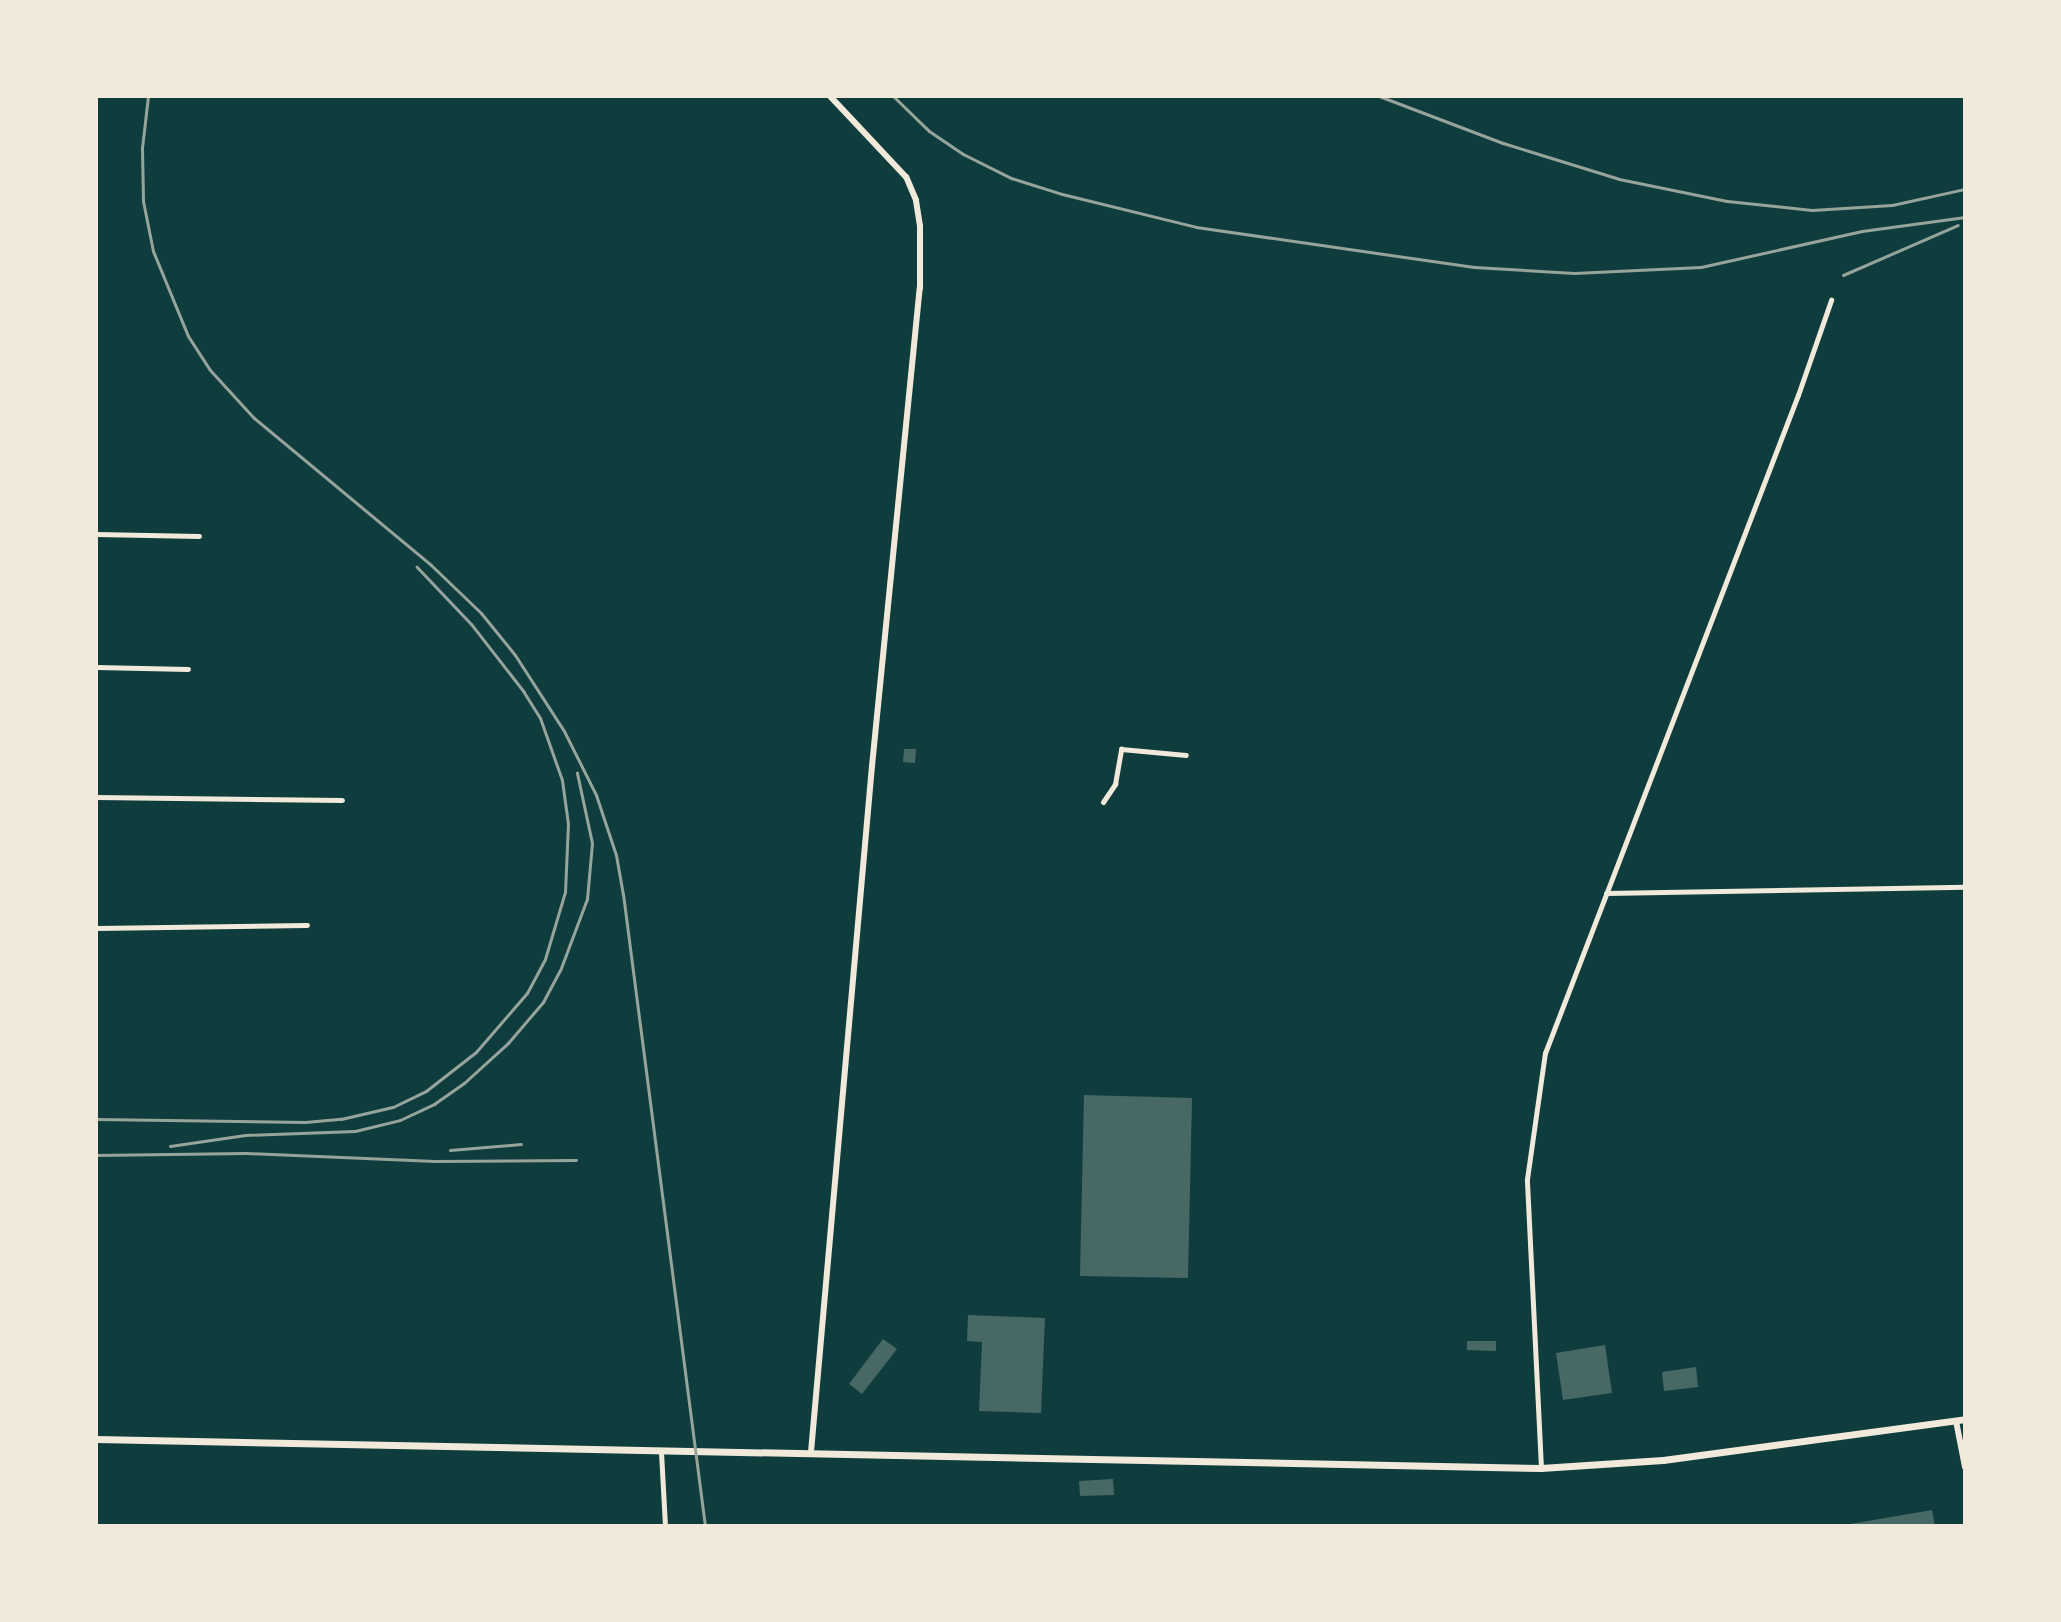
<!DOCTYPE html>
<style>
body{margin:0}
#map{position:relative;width:2061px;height:1622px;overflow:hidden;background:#0f3d3e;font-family:"PT Sans Narrow",sans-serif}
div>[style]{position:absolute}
.building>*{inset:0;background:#486865}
.minor>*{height:5px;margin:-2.5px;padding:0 2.5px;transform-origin:2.5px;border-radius:2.5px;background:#f1e9da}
.tertiary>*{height:6px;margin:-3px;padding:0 3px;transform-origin:3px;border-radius:3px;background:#f1e9da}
.primary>*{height:7px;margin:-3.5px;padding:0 3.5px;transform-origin:3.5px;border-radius:3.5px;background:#f1e9da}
.rail>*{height:3px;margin:-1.5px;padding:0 1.5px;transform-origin:1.5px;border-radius:1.5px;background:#97a49c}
span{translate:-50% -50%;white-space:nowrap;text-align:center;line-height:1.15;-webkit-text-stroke:7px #f1e9da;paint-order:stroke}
.frame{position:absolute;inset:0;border:98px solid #f1e9da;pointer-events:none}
</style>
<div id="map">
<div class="building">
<i style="clip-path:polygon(904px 749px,916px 749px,915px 763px,903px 762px)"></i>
<i style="clip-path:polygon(1084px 1095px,1192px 1098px,1188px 1278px,1080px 1276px)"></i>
<i style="clip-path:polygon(968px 1315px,1045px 1318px,1041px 1413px,979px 1411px,982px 1342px,967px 1341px)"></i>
<i style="clip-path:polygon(883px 1339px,897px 1349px,862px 1394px,849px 1384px)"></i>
<i style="clip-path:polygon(1467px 1341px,1496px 1341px,1496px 1351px,1467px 1350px)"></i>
<i style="clip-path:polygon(1605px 1345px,1612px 1393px,1563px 1400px,1556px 1353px)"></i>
<i style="clip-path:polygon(1696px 1367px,1698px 1387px,1664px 1391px,1662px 1372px)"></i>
<i style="clip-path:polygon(1113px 1479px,1114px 1495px,1080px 1496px,1079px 1481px)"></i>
<i style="clip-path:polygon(1932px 1510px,1935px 1526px,1850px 1526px,1850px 1524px)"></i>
</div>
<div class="minor">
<i style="left:96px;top:534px;width:103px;rotate:1.1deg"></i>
<i style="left:96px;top:667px;width:92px;rotate:1.2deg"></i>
<i style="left:96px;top:797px;width:246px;rotate:0.7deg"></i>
<i style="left:1103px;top:802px;width:22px;rotate:-56deg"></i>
<i style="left:1115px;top:784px;width:36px;rotate:-80deg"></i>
<i style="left:1121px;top:749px;width:65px;rotate:5.3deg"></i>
<i style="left:1606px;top:893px;width:359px;rotate:-1deg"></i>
<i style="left:96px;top:928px;width:211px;rotate:-0.8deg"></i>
<i style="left:661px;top:1452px;width:74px;rotate:86.9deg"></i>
<i style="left:1541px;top:1468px;width:289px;rotate:-92.8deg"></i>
<i style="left:1527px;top:1179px;width:127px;rotate:-81.9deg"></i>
<i style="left:1545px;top:1053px;width:705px;rotate:-68.97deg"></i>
<i style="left:1798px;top:395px;width:101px;rotate:-70.8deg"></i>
</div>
<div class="tertiary">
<i style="left:1956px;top:1421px;width:47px;rotate:78.9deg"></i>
<i style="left:811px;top:1452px;width:689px;rotate:-84.92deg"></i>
<i style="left:872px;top:766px;width:480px;rotate:-84.3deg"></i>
<i style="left:920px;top:288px;width:62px;rotate:-90deg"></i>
<i style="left:920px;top:226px;width:26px;rotate:-99deg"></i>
<i style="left:916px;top:200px;width:25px;rotate:-113deg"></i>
<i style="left:906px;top:177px;width:111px;rotate:-133.2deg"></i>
</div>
<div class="primary">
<i style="left:96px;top:1439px;width:1445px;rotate:1.15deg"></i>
<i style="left:1541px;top:1468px;width:122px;rotate:-3.8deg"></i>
<i style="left:1663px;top:1460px;width:305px;rotate:-7.7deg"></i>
</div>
<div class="rail">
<i style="left:148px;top:96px;width:52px;rotate:96.6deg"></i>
<i style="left:142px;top:148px;width:53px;rotate:88.9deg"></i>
<i style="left:143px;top:201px;width:51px;rotate:78.7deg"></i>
<i style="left:153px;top:251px;width:92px;rotate:67.6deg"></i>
<i style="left:188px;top:336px;width:40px;rotate:57.1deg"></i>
<i style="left:210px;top:370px;width:65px;rotate:47.5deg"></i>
<i style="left:254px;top:418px;width:230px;rotate:39.7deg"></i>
<i style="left:431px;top:565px;width:69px;rotate:43.8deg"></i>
<i style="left:481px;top:613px;width:54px;rotate:51deg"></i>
<i style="left:515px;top:655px;width:90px;rotate:57.2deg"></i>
<i style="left:564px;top:731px;width:72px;rotate:63.4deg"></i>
<i style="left:596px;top:795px;width:63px;rotate:71.6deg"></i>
<i style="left:616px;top:855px;width:40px;rotate:80deg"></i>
<i style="left:623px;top:894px;width:637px;rotate:82.61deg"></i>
<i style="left:893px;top:96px;width:50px;rotate:44.2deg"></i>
<i style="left:929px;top:131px;width:41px;rotate:34.1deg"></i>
<i style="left:963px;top:154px;width:54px;rotate:26.6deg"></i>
<i style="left:1011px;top:178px;width:53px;rotate:17.4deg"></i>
<i style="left:1062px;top:194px;width:138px;rotate:13.8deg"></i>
<i style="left:1196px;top:227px;width:281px;rotate:8.2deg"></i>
<i style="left:1474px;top:267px;width:100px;rotate:3.4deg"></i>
<i style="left:1574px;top:273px;width:127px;rotate:-2.7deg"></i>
<i style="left:1701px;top:267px;width:165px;rotate:-12.6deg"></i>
<i style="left:1862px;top:231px;width:104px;rotate:-7.7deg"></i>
<i style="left:1379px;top:96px;width:133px;rotate:20.8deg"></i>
<i style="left:1503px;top:143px;width:121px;rotate:17.2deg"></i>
<i style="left:1619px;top:179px;width:110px;rotate:11.5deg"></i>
<i style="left:1727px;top:201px;width:85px;rotate:6deg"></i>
<i style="left:1812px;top:210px;width:80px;rotate:-3.6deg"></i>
<i style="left:1892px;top:205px;width:75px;rotate:-12.4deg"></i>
<i style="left:1843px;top:275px;width:125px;rotate:-23.5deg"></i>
<i style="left:96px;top:1119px;width:209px;rotate:0.8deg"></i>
<i style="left:305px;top:1122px;width:36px;rotate:-5deg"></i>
<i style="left:341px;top:1119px;width:53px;rotate:-13deg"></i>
<i style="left:393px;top:1107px;width:37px;rotate:-26deg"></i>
<i style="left:426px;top:1091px;width:63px;rotate:-38deg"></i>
<i style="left:476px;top:1052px;width:78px;rotate:-49.2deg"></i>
<i style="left:527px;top:993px;width:38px;rotate:-62deg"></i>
<i style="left:545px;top:959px;width:70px;rotate:-73.4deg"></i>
<i style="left:565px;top:892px;width:68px;rotate:-87.5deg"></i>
<i style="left:568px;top:824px;width:44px;rotate:-97.8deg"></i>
<i style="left:562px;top:780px;width:66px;rotate:-109.5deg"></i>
<i style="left:540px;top:718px;width:31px;rotate:-122deg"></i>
<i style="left:524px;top:692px;width:86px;rotate:-127.9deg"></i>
<i style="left:471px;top:624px;width:79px;rotate:-133.5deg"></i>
<i style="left:170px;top:1146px;width:76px;rotate:-8.3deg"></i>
<i style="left:245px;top:1135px;width:110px;rotate:-2.1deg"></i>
<i style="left:355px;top:1131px;width:46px;rotate:-13.7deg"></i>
<i style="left:400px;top:1120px;width:38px;rotate:-25deg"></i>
<i style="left:434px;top:1104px;width:37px;rotate:-35deg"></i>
<i style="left:464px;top:1083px;width:59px;rotate:-42.3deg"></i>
<i style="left:508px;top:1043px;width:54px;rotate:-49.5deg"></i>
<i style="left:543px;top:1002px;width:38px;rotate:-62deg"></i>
<i style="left:561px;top:968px;width:74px;rotate:-69.4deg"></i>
<i style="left:587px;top:899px;width:56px;rotate:-84.9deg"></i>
<i style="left:592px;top:843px;width:72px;rotate:-102.1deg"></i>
<i style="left:450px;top:1150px;width:71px;rotate:-4.8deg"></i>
<i style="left:96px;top:1155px;width:150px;rotate:-0.8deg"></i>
<i style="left:246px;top:1153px;width:189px;rotate:2.4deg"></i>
<i style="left:435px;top:1161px;width:141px;rotate:-0.4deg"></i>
</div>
<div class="frame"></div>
</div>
